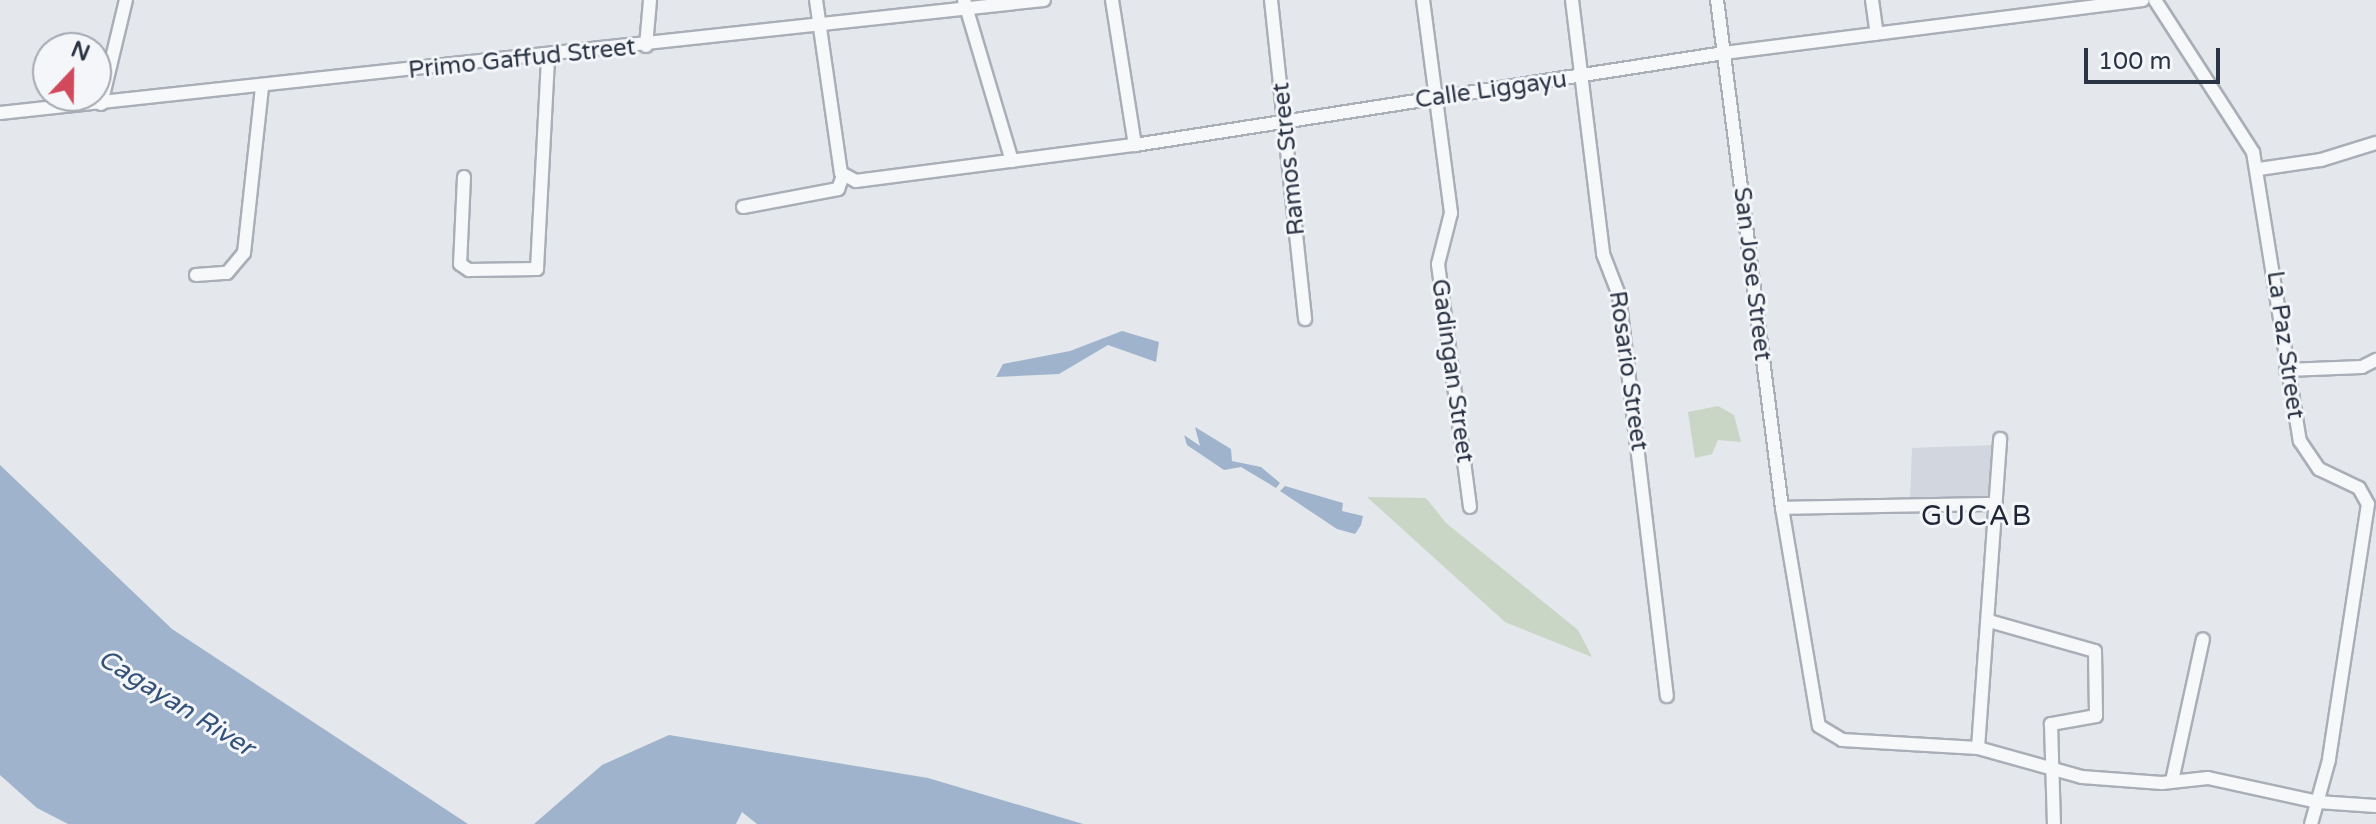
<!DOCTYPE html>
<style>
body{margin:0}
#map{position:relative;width:2376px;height:824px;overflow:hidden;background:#e4e7ec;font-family:"Varela Round",sans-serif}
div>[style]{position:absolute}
.built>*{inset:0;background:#d2d6de}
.green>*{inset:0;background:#c9d6c5}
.water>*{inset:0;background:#9fb4cc}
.roads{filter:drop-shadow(2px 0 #a9aeb7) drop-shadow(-2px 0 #a9aeb7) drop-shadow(0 2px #a9aeb7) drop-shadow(0 -2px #a9aeb7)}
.minor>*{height:12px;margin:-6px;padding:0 6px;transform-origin:6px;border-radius:6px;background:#f7f8fa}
span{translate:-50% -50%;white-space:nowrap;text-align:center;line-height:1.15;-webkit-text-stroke:6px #f4f6f9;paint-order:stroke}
.street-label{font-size:24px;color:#2b3445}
.water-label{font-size:26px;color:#34527a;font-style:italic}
.quarter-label{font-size:28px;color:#1d2536;letter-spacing:2px}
.north{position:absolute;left:32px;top:32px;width:80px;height:80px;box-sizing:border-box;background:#f4f6f9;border:2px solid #a4a8b1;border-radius:50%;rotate:22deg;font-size:22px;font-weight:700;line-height:32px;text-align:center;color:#2b3445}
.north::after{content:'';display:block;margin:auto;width:28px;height:36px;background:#d1495b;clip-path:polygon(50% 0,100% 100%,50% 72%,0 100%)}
.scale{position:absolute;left:2084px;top:48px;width:136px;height:36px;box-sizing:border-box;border:4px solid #2b3445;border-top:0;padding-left:10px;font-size:24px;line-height:28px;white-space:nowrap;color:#2b3445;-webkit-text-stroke:6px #f4f6f9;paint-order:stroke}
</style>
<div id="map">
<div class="built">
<i style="clip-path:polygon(1994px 445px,1989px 497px,1910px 499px,1912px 448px)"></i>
</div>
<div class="green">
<i style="clip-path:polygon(1718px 406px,1734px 415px,1741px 442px,1718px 440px,1712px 454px,1695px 458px,1688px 412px)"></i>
<i style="clip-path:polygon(1367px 497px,1426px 498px,1446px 523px,1578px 630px,1592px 657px,1505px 622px)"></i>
</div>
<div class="water">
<i style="clip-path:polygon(1122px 331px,1159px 342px,1156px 362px,1108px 345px,1059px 374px,996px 377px,1003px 364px,1070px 351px)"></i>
<i style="clip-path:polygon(1195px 427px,1231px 449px,1232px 461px,1261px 467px,1280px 483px,1276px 488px,1241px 467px,1224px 470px,1187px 445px,1184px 435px,1200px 446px)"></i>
<i style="clip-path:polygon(0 465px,172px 629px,468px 824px,68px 824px,37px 808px,0 775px)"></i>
<i style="clip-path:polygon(1285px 486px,1343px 503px,1342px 511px,1363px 516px,1361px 525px,1355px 534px,1337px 529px,1280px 491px)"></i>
<i style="clip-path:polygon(669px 735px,928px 778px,1083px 824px,757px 824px,742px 812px,736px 824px,534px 824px,602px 765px)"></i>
</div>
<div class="roads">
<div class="minor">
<i style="left:816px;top:0;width:175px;rotate:81.8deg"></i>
<i style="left:841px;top:173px;width:17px;rotate:28deg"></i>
<i style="left:856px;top:181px;width:281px;rotate:-7.4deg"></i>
<i style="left:1135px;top:145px;width:596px;rotate:-8.88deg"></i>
<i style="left:1724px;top:53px;width:422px;rotate:-7.2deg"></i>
<i style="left:964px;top:0;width:168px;rotate:73.4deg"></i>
<i style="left:1112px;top:0;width:147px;rotate:81deg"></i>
<i style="left:1271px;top:0;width:321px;rotate:83.9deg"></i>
<i style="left:1423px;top:0;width:215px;rotate:82.5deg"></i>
<i style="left:1451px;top:213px;width:53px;rotate:104.3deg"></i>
<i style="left:1438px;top:264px;width:245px;rotate:82.5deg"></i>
<i style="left:1572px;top:0;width:256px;rotate:83deg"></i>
<i style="left:1603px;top:254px;width:44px;rotate:68.7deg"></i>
<i style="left:1619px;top:295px;width:404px;rotate:83.2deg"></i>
<i style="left:1717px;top:0;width:512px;rotate:82.71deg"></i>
<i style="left:1782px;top:508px;width:221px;rotate:80.4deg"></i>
<i style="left:1819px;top:726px;width:27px;rotate:31deg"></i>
<i style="left:1842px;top:740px;width:136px;rotate:3.4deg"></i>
<i style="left:1978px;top:748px;width:108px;rotate:15.6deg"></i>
<i style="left:2082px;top:777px;width:80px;rotate:4.3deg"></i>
<i style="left:2162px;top:783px;width:46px;rotate:-6.2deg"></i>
<i style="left:2208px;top:778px;width:113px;rotate:12.3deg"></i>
<i style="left:2318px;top:802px;width:58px;rotate:3.9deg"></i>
<i style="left:1872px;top:0;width:34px;rotate:82deg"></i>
<i style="left:2155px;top:0;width:181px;rotate:57.2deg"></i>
<i style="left:2253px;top:152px;width:293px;rotate:80.8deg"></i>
<i style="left:2300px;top:441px;width:34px;rotate:56deg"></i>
<i style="left:2319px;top:469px;width:44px;rotate:25.4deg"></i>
<i style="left:2359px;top:488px;width:18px;rotate:61deg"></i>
<i style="left:2368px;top:504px;width:259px;rotate:98.7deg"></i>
<i style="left:2329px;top:760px;width:66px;rotate:105.7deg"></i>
<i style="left:646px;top:46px;width:46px;rotate:-85deg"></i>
<i style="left:101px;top:104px;width:107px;rotate:-76.5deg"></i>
<i style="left:0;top:113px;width:1050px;rotate:-6.18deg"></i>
<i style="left:2259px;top:169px;width:63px;rotate:-8.3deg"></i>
<i style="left:2321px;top:160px;width:58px;rotate:-17.2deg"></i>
<i style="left:464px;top:177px;width:87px;rotate:92.6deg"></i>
<i style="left:460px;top:264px;width:11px;rotate:34deg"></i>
<i style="left:469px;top:270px;width:68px;rotate:-0.8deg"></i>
<i style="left:537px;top:269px;width:213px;rotate:-87deg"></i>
<i style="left:743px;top:207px;width:97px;rotate:-10.7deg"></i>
<i style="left:838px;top:189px;width:14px;rotate:-69deg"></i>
<i style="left:196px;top:275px;width:31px;rotate:-4deg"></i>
<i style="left:227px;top:273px;width:26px;rotate:-50deg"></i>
<i style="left:244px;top:253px;width:167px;rotate:-83.8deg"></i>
<i style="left:2286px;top:370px;width:76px;rotate:-2.3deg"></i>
<i style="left:2362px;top:367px;width:16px;rotate:-27deg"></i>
<i style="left:1782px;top:508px;width:213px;rotate:-1.1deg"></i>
<i style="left:1989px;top:621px;width:110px;rotate:15.8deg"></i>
<i style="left:2095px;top:651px;width:65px;rotate:89.1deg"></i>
<i style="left:2096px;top:716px;width:46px;rotate:169.9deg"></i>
<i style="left:2051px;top:724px;width:100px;rotate:88.3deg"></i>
<i style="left:1978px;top:748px;width:310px;rotate:-85.9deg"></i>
<i style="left:2172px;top:781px;width:145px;rotate:-77.7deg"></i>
</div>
</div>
<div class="street-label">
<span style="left:522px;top:59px;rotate:-6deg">Primo Gaffud Street</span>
<span style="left:1491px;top:90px;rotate:-8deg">Calle Liggayu</span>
<span style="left:1289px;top:159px;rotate:-96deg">Ramos Street</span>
<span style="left:1752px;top:274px;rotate:83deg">San Jose Street</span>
<span style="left:2285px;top:345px;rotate:82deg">La Paz Street</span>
<span style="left:1452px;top:371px;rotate:82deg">Gadingan Street</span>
<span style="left:1628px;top:371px;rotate:82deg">Rosario Street</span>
</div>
<div class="water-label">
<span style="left:176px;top:703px;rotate:32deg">Cagayan River</span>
</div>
<div class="quarter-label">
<span style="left:1977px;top:516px">GUCAB</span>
</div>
<div class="north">N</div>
<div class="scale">100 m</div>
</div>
